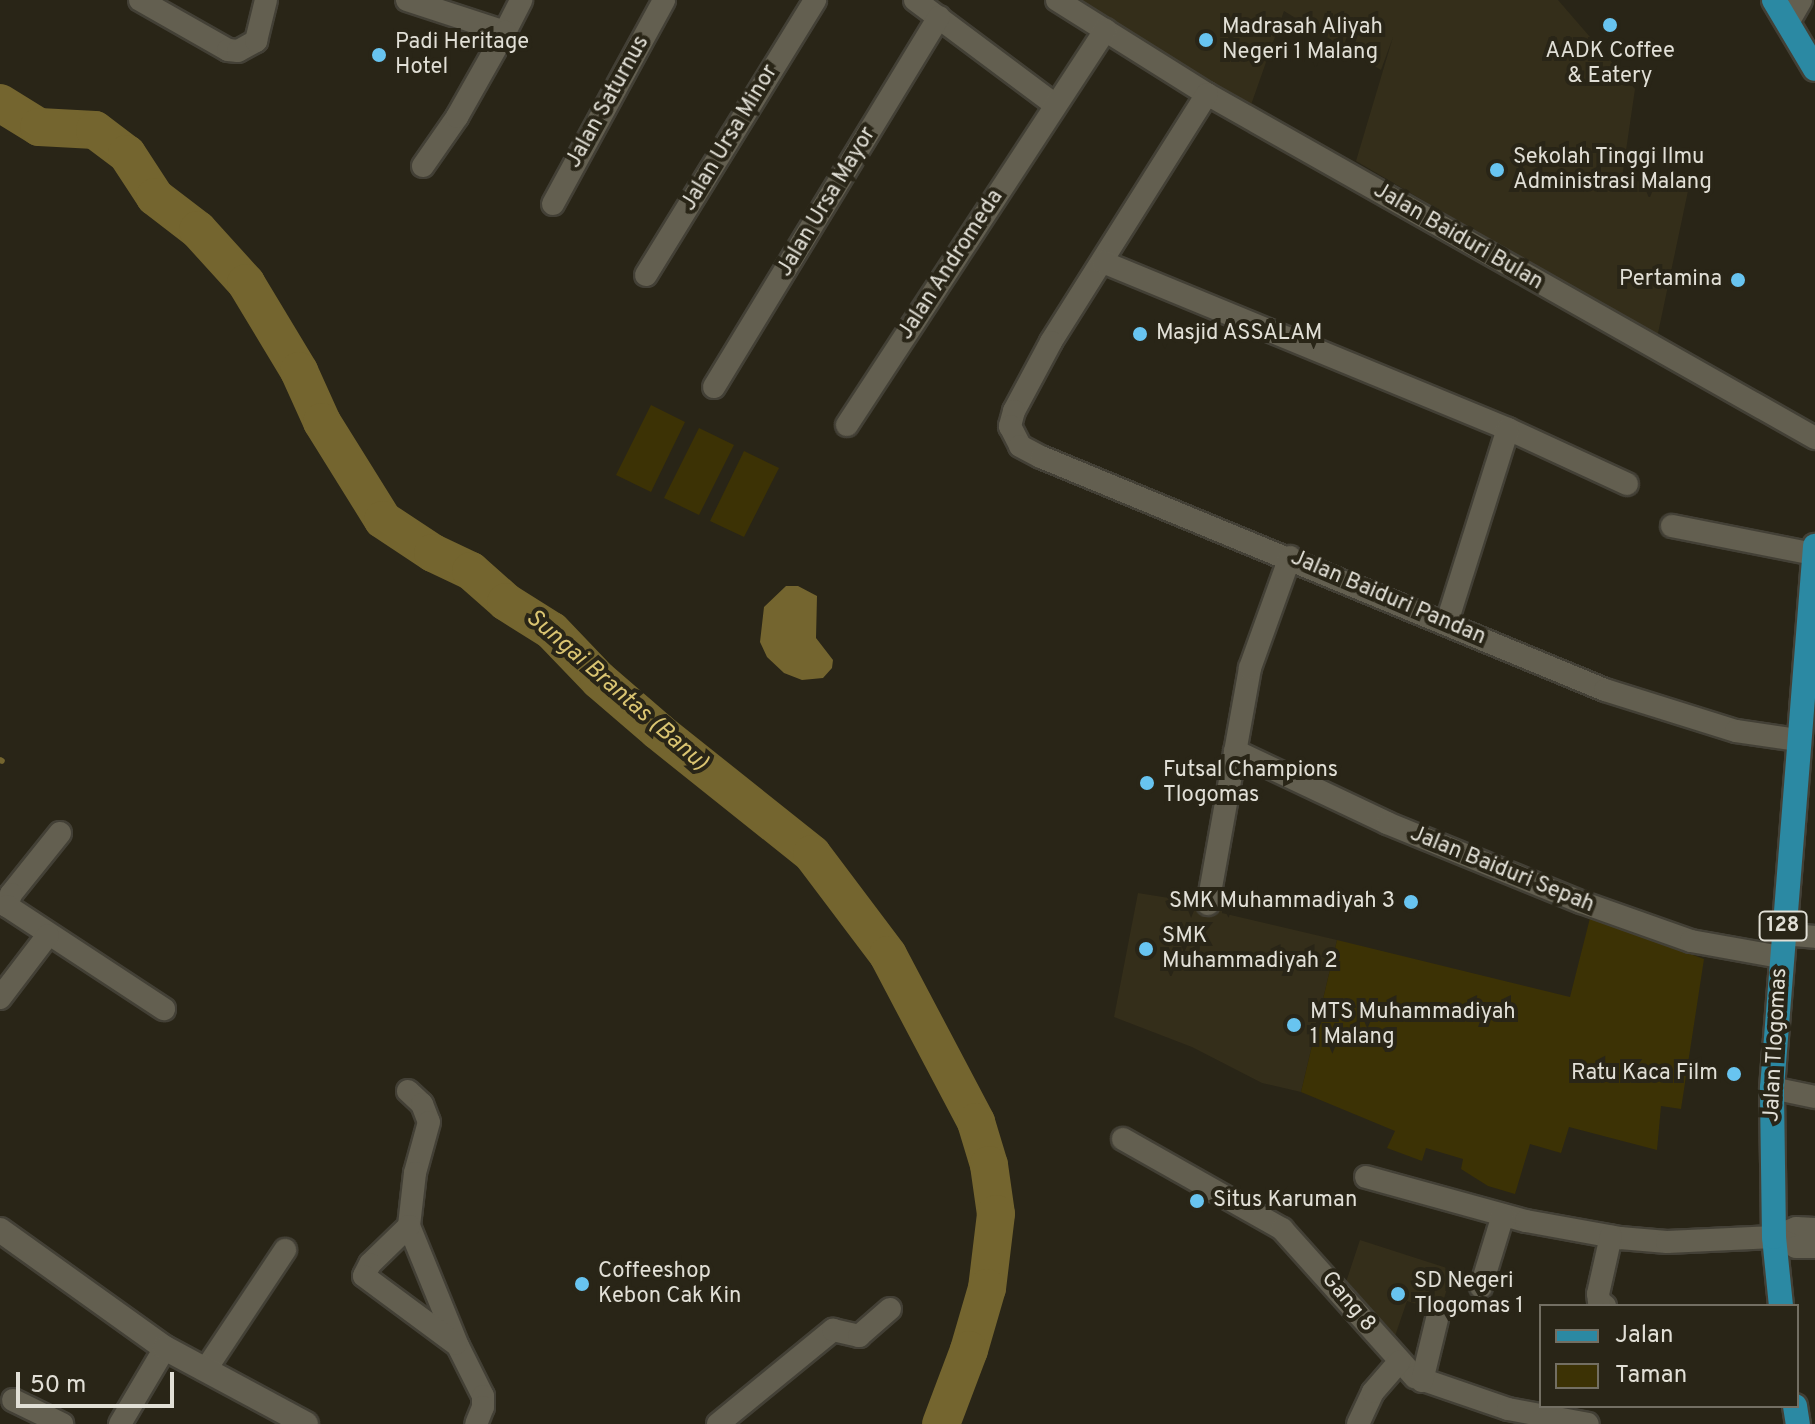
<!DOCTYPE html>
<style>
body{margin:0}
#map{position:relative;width:1815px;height:1424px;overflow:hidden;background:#292517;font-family:Overpass,sans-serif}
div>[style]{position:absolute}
.built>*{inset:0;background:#342e1a}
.green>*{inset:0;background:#3c3205}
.water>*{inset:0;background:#74652f}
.stream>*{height:6px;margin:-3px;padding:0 3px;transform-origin:3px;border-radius:3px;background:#74652f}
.river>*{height:38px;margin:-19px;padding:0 19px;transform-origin:19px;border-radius:19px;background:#74652f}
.roads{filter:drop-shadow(2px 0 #434036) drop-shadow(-2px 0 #434036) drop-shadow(0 2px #434036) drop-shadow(0 -2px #434036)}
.street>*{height:22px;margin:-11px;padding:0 11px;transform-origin:11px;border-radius:11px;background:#635f50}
.secondary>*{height:24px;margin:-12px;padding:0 12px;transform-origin:12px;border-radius:12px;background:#635f50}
.primary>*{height:24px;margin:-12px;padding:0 12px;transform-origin:12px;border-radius:12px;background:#2b89a3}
.dots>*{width:22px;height:22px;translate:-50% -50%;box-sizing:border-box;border:4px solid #292517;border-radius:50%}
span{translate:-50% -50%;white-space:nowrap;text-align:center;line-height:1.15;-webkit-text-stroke:8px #292517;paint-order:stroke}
.shield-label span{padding:2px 6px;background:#292517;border:2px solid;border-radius:6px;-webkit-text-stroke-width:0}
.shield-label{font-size:20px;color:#e1dfd6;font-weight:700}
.poi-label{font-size:22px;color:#e1dfd6}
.left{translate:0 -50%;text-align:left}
.right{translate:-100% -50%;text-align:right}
.street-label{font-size:22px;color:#e1dfd6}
.water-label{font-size:24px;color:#dac471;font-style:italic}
.legend{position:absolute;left:1539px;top:1304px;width:260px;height:104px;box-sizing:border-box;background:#292517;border:2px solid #736f63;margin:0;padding:10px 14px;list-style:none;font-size:24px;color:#e1dfd6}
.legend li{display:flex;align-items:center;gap:16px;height:40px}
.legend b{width:40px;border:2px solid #736f63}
.scale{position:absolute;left:16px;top:1372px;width:158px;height:36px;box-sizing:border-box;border:4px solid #e1dfd6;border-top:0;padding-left:10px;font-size:24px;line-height:28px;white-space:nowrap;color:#e1dfd6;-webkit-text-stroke:6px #292517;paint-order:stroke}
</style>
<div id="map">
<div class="built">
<i style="clip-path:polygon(1075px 0,1558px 0,1635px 89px,1622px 178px,1688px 191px,1657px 338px,1356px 161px,1393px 37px,1381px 70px,1284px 11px,1251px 105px)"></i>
<i style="clip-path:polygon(1138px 893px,1200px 903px,1222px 908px,1222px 913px,1337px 940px,1301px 1092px,1262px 1083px,1192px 1047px,1114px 1017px)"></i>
<i style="clip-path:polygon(1360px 1240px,1453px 1270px,1440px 1311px,1407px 1301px,1393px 1342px,1344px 1288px)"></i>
</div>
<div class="green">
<i style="clip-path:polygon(651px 405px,685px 422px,651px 492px,616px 475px)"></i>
<i style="clip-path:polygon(699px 428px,734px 445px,699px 515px,664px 498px)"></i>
<i style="clip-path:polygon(744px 451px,779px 468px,744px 537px,710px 521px)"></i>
<i style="clip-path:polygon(1590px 918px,1704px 959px,1681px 1109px,1661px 1106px,1657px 1150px,1569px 1127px,1561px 1153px,1530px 1144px,1515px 1194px,1488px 1186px,1461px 1169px,1463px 1159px,1426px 1148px,1422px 1161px,1387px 1148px,1395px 1131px,1301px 1092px,1337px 940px,1570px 997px)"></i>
</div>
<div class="water">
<i style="clip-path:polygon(786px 586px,798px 586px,817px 596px,816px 638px,833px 660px,832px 668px,823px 678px,802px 680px,784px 673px,767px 657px,760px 642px,764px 607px)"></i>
</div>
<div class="stream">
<i style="left:0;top:760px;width:2px;rotate:27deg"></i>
</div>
<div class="river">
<i style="left:0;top:103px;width:46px;rotate:31.6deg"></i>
<i style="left:39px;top:127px;width:56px;rotate:3.1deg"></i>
<i style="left:95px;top:130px;width:40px;rotate:37deg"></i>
<i style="left:127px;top:154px;width:51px;rotate:56.9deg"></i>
<i style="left:155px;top:197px;width:54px;rotate:37.5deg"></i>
<i style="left:198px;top:230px;width:72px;rotate:47.8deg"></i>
<i style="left:246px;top:283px;width:103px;rotate:58.9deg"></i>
<i style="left:299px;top:371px;width:56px;rotate:65.7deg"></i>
<i style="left:322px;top:422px;width:115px;rotate:58.1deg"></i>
<i style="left:383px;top:520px;width:60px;rotate:33.4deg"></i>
<i style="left:433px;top:553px;width:42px;rotate:25.3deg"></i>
<i style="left:471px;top:571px;width:47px;rotate:41.5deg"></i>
<i style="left:506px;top:602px;width:54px;rotate:32.2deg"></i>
<i style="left:552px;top:631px;width:68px;rotate:46.2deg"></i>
<i style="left:599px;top:680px;width:78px;rotate:40.8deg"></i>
<i style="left:658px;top:731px;width:197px;rotate:38.6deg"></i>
<i style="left:812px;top:854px;width:126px;rotate:53deg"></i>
<i style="left:888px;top:955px;width:189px;rotate:62.2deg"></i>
<i style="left:976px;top:1122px;width:45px;rotate:73.2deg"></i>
<i style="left:989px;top:1165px;width:49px;rotate:81.9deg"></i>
<i style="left:996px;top:1214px;width:75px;rotate:96.9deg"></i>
<i style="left:987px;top:1288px;width:65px;rotate:106.2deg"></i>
<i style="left:969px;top:1350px;width:79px;rotate:110.7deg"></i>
</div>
<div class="roads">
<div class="street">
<i style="left:140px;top:0;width:101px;rotate:29.6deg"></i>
<i style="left:228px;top:50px;width:10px;rotate:6deg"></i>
<i style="left:238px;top:51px;width:21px;rotate:-29deg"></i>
<i style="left:256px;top:41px;width:42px;rotate:-76.3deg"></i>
<i style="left:407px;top:0;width:103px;rotate:18.1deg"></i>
<i style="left:505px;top:32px;width:36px;rotate:-63deg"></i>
<i style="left:915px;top:0;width:174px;rotate:36.8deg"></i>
<i style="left:1057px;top:0;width:177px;rotate:32.1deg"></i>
<i style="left:1207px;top:94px;width:699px;rotate:29.5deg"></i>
<i style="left:1789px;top:21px;width:24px;rotate:-60deg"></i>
<i style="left:1207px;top:94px;width:293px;rotate:122.2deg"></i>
<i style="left:1051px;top:342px;width:78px;rotate:118.2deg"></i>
<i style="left:1014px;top:411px;width:16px;rotate:105deg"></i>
<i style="left:1010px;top:426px;width:22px;rotate:63deg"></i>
<i style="left:1020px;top:446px;width:24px;rotate:28deg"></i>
<i style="left:1041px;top:457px;width:610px;rotate:22.45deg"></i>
<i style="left:1605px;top:690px;width:137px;rotate:17.4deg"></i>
<i style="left:1736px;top:731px;width:63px;rotate:8.3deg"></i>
<i style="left:423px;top:166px;width:60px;rotate:-55.2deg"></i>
<i style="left:457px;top:117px;width:98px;rotate:-60.5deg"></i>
<i style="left:553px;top:204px;width:232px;rotate:-61.4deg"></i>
<i style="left:1103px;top:262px;width:438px;rotate:22.4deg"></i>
<i style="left:1508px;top:429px;width:131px;rotate:24.8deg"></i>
<i style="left:646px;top:275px;width:323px;rotate:-58.4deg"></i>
<i style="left:714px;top:387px;width:433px;rotate:-58.7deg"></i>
<i style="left:847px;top:425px;width:472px;rotate:-56.8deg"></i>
<i style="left:1672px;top:526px;width:145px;rotate:11.2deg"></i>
<i style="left:1447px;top:622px;width:202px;rotate:-72.5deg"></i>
<i style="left:1235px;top:751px;width:168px;rotate:25.3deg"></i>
<i style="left:1387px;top:823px;width:209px;rotate:22.2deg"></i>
<i style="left:1581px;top:902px;width:117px;rotate:19.5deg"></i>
<i style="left:1691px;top:941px;width:90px;rotate:10.2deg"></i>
<i style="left:60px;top:833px;width:78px;rotate:128.8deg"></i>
<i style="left:11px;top:894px;width:13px;rotate:108deg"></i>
<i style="left:7px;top:906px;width:188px;rotate:33.3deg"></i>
<i style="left:1208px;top:904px;width:240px;rotate:-79.9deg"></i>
<i style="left:1250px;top:668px;width:118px;rotate:-70.2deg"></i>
<i style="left:1782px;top:934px;width:33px;rotate:5deg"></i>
<i style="left:0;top:998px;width:79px;rotate:-52.7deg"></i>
<i style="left:1772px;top:1088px;width:44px;rotate:11.8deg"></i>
<i style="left:408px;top:1091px;width:19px;rotate:43deg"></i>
<i style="left:422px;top:1104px;width:19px;rotate:69deg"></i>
<i style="left:429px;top:1122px;width:53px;rotate:105.4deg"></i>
<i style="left:415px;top:1173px;width:53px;rotate:96.5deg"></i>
<i style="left:409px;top:1226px;width:130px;rotate:67.8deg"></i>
<i style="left:458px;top:1346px;width:56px;rotate:63.4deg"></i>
<i style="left:483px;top:1396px;width:11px;rotate:90deg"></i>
<i style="left:483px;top:1407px;width:18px;rotate:112deg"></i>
<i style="left:1123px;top:1139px;width:183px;rotate:29.5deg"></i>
<i style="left:1282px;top:1229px;width:199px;rotate:48.1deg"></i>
<i style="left:1415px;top:1377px;width:98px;rotate:19deg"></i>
<i style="left:1508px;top:1409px;width:81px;rotate:10.6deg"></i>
<i style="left:1366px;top:1177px;width:166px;rotate:15.4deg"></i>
<i style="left:1526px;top:1221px;width:96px;rotate:10.3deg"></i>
<i style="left:1620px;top:1238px;width:47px;rotate:4.9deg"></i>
<i style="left:1667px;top:1242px;width:107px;rotate:-2.7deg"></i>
<i style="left:1774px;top:1237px;width:24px;rotate:-22deg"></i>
<i style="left:1796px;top:1228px;width:19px;rotate:3deg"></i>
<i style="left:409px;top:1226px;width:54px;rotate:135.7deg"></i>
<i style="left:370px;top:1264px;width:13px;rotate:117deg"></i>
<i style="left:364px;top:1276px;width:114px;rotate:36.5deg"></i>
<i style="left:1774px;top:1237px;width:24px;rotate:24deg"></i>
<i style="left:1796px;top:1247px;width:19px"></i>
<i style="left:1481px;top:1287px;width:75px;rotate:-73deg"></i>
<i style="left:1605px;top:1306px;width:8px;rotate:-140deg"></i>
<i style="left:1599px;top:1301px;width:7px;rotate:-98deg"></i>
<i style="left:1598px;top:1294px;width:59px;rotate:-77.4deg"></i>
<i style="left:206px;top:1369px;width:143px;rotate:-56.4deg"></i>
<i style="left:1422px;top:1381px;width:64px;rotate:-76.4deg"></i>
<i style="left:13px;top:1400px;width:55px;rotate:26.1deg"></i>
<i style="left:120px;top:1424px;width:88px;rotate:-59.4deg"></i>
<i style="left:718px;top:1424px;width:149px;rotate:-39.3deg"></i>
<i style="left:833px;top:1330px;width:27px;rotate:13deg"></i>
<i style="left:859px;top:1336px;width:41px;rotate:-41.1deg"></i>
<i style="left:1358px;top:1424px;width:35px;rotate:-65deg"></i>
<i style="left:1373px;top:1392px;width:40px;rotate:-49deg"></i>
</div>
<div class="secondary">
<i style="left:0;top:1230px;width:203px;rotate:35.6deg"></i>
<i style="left:165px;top:1348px;width:160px;rotate:28.3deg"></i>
</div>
<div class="primary">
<i style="left:1774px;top:0;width:80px;rotate:59.3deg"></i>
<i style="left:1781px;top:1306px;width:69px;rotate:-95.8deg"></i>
<i style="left:1774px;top:1237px;width:149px;rotate:-90.8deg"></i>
<i style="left:1772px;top:1088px;width:544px;rotate:-85.46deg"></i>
<i style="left:1795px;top:1406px;width:18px;rotate:81deg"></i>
</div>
</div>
<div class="dots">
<i style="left:1610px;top:25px;background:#68c4f0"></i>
<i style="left:1206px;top:40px;background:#68c4f0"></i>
<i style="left:379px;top:55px;background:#68c4f0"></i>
<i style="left:1497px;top:170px;background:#68c4f0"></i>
<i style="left:1738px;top:280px;background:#68c4f0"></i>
<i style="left:1140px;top:334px;background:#68c4f0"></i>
<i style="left:1147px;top:783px;background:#68c4f0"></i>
<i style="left:1411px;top:902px;background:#68c4f0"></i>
<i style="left:1146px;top:949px;background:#68c4f0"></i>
<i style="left:1294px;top:1025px;background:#68c4f0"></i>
<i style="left:1734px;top:1074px;background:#68c4f0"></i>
<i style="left:1197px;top:1201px;background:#68c4f0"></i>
<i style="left:582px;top:1284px;background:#68c4f0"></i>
<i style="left:1398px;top:1294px;background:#68c4f0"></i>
</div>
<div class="shield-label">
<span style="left:1783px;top:926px">128</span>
</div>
<div class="poi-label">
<span class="left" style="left:1222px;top:40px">Madrasah Aliyah<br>Negeri 1 Malang</span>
<span class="left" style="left:395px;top:55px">Padi Heritage<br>Hotel</span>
<span style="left:1610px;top:64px">AADK Coffee<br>&amp; Eatery</span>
<span class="left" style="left:1513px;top:170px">Sekolah Tinggi Ilmu<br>Administrasi Malang</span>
<span class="right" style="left:1722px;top:280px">Pertamina</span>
<span class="left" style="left:1156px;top:334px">Masjid ASSALAM</span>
<span class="left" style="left:1163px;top:783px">Futsal Champions<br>Tlogomas</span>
<span class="right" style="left:1395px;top:902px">SMK Muhammadiyah 3</span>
<span class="left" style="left:1162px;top:949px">SMK<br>Muhammadiyah 2</span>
<span class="left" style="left:1310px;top:1025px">MTS Muhammadiyah<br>1 Malang</span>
<span class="right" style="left:1718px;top:1074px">Ratu Kaca Film</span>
<span class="left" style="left:1213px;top:1201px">Situs Karuman</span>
<span class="left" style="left:598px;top:1284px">Coffeeshop<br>Kebon Cak Kin</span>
<span class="left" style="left:1414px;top:1294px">SD Negeri<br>Tlogomas 1</span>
</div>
<div class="street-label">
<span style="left:608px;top:102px;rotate:-61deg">Jalan Saturnus</span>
<span style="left:730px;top:138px;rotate:-59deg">Jalan Ursa Minor</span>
<span style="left:827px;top:202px;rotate:-59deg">Jalan Ursa Mayor</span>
<span style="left:1458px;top:237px;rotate:30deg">Jalan Baiduri Bulan</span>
<span style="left:951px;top:265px;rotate:-57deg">Jalan Andromeda</span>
<span style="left:1388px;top:598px;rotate:23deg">Jalan Baiduri Pandan</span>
<span style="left:1502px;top:870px;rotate:22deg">Jalan Baiduri Sepah</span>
<span style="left:1776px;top:1045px;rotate:-87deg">Jalan Tlogomas</span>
<span style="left:1348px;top:1302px;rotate:50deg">Gang 8</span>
</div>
<div class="water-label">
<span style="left:616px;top:691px;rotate:41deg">Sungai Brantas (Banu)</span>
</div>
<ul class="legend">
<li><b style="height:10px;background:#2b89a3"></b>Jalan</li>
<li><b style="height:22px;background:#3c3205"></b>Taman</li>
</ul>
<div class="scale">50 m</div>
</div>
